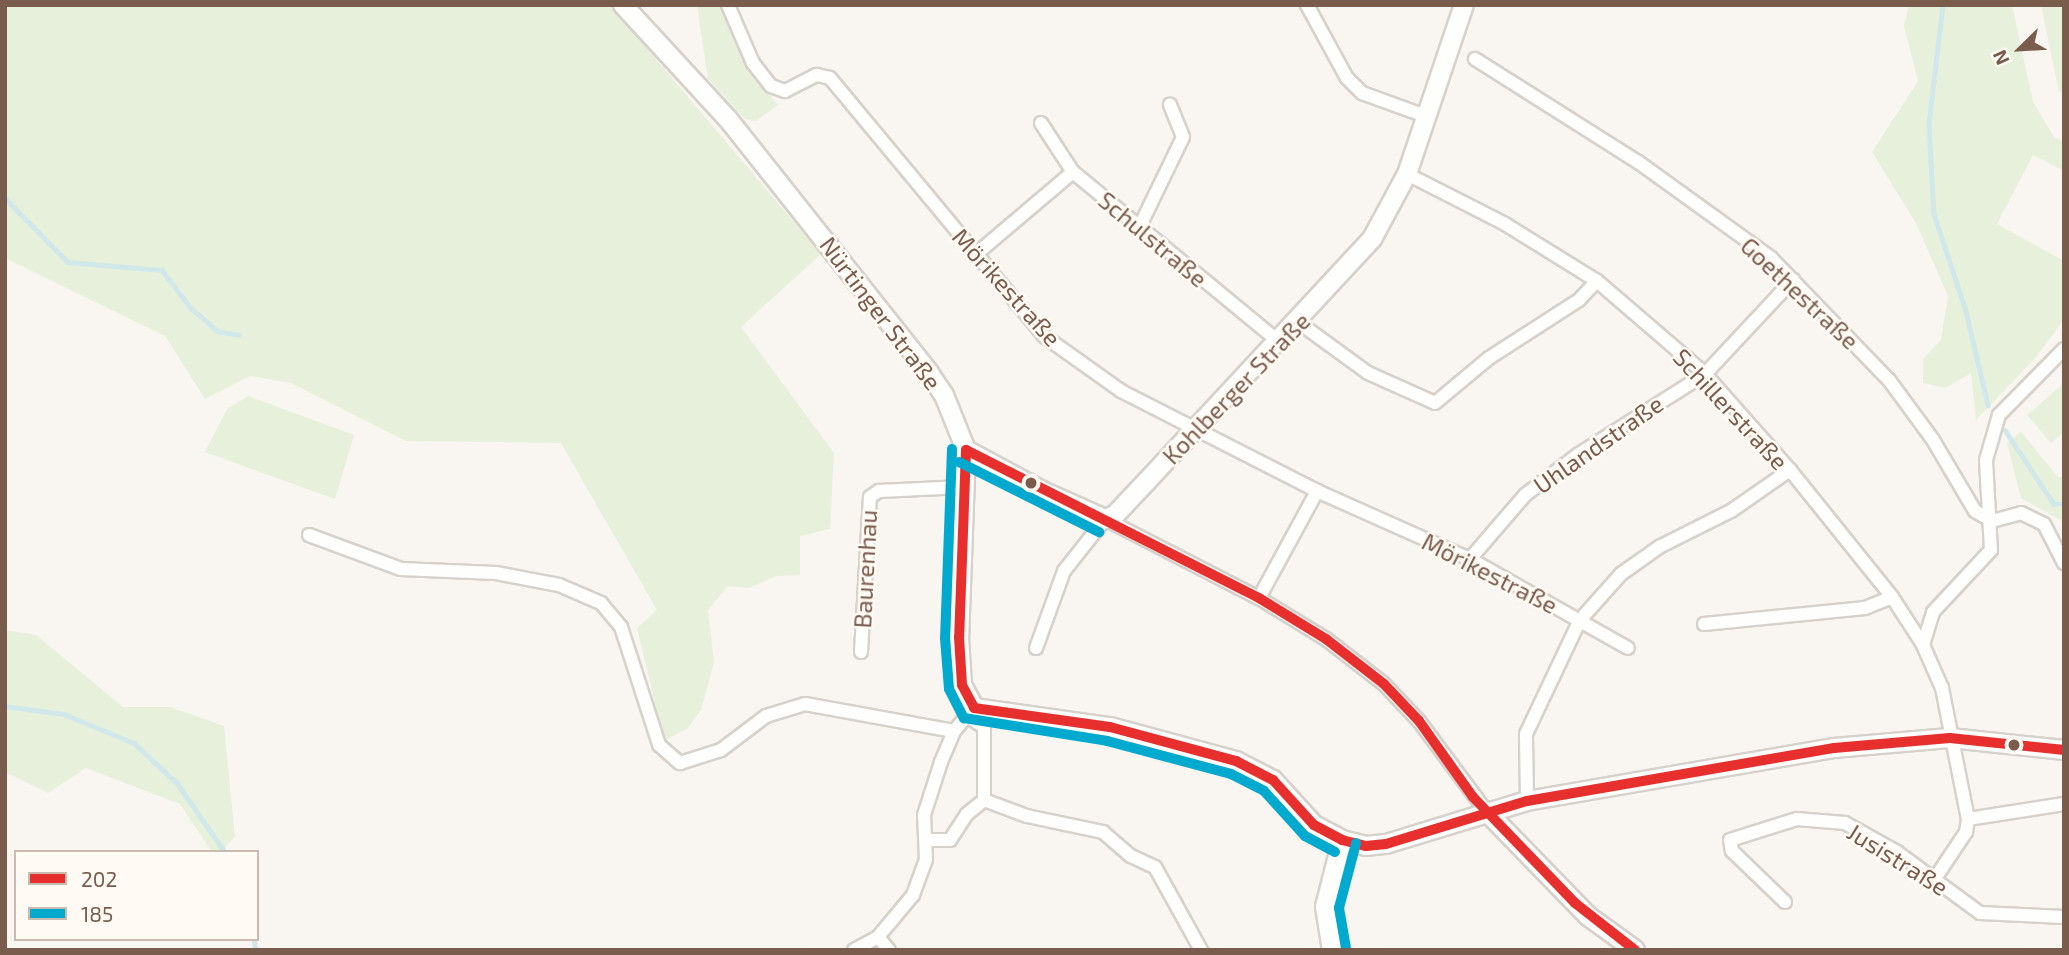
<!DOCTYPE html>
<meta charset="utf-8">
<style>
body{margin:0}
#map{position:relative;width:2069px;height:955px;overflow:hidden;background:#f9f5f0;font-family:"Exo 2",sans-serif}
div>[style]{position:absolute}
.green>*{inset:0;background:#e7f0db}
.stream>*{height:4.5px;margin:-2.25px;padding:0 2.25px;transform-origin:2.25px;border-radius:2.25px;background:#d0e8ea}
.roads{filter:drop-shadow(2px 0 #d7d1cb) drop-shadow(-2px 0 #d7d1cb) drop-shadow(0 2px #d7d1cb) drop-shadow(0 -2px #d7d1cb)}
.street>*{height:12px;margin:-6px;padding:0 6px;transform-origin:6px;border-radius:6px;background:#fefefd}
.secondary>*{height:18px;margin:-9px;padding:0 9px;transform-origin:9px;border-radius:9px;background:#fefefd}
.bus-1>*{height:10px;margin:-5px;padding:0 5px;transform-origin:5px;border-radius:5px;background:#e72f2d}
.bus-2>*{height:10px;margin:-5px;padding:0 5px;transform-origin:5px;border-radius:5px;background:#00a9ce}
.dots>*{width:19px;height:19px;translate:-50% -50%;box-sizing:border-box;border:4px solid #fffaf3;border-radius:50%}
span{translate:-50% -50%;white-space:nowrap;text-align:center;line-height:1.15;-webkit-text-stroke:5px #fffaf3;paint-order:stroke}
.street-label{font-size:24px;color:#7a5c4d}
.frame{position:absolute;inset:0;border:7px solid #7a5c4d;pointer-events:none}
.legend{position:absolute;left:14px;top:850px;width:245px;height:91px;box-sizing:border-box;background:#fffaf3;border:2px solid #cabbb1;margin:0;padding:9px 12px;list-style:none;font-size:21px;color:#7a5c4d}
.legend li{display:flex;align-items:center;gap:14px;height:35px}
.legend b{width:35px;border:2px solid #cabbb1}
.north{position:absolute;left:1985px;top:14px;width:70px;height:70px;-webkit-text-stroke:5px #fffaf3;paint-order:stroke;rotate:246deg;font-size:19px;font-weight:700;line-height:28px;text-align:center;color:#7a5c4d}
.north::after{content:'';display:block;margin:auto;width:24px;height:32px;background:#7a5c4d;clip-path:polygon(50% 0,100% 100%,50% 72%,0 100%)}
</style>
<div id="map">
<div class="green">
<i style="clip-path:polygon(5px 5px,610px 5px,821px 254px,741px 327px,834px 453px,830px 529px,800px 536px,800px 575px,776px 576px,749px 588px,728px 586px,708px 610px,714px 662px,701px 710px,688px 728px,664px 741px,637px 628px,657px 610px,561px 443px,406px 441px,291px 383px,250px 376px,205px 399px,165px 336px,5px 258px)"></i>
<i style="clip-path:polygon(697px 5px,722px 5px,757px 78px,778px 105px,756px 121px,745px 119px,708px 79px)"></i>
<i style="clip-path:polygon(1909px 5px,2012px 5px,2033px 102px,2054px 137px,2064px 142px,2064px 171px,2033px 155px,1997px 224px,2064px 261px,2064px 319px,2037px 356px,1976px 420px,1971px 373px,1945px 388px,1923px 383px,1923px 359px,1941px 340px,1948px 296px,1916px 223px,1872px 152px,1918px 81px,1904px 26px)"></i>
<i style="clip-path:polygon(2041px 5px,2064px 5px,2064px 91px,2059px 92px)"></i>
<i style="clip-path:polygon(2064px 383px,2064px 432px,2051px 443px,2027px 415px)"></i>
<i style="clip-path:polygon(248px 396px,354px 435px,335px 499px,205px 452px,227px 409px)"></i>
<i style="clip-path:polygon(2021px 432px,2058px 477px,2064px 477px,2064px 522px,2021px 498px,2007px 443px)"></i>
<i style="clip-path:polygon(5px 630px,36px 635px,123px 707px,170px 707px,224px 726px,235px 837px,220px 852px,212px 852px,180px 804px,86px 768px,48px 793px,5px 772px)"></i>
</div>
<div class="stream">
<i style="left:1943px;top:5px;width:121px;rotate:96.7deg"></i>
<i style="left:1929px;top:125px;width:89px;rotate:86.8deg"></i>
<i style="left:1934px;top:214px;width:102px;rotate:71.7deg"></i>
<i style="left:1966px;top:311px;width:97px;rotate:76.8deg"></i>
<i style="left:5px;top:198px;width:90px;rotate:45.5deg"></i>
<i style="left:68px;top:262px;width:94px;rotate:4.9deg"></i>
<i style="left:162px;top:270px;width:48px;rotate:52.7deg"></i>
<i style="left:191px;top:308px;width:35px;rotate:41deg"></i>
<i style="left:217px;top:331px;width:22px;rotate:10deg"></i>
<i style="left:2005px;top:430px;width:89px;rotate:56.5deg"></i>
<i style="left:2054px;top:504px;width:10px"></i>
<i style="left:5px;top:706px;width:60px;rotate:7.7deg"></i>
<i style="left:64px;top:714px;width:76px;rotate:22.5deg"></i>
<i style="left:134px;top:743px;width:59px;rotate:42.9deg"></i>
<i style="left:177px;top:783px;width:84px;rotate:55.2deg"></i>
<i style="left:254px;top:939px;width:11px;rotate:80deg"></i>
</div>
<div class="roads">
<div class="street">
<i style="left:728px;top:5px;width:63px;rotate:66.7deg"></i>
<i style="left:753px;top:63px;width:29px;rotate:52deg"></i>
<i style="left:771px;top:86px;width:15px;rotate:20deg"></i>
<i style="left:785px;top:91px;width:36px;rotate:-27deg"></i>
<i style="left:817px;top:75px;width:13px;rotate:13deg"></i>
<i style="left:830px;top:78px;width:335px;rotate:50.3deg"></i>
<i style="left:1044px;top:336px;width:95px;rotate:35.5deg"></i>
<i style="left:1121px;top:391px;width:220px;rotate:27deg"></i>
<i style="left:1317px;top:491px;width:167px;rotate:24deg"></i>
<i style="left:1470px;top:559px;width:181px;rotate:29.4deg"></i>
<i style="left:1307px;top:5px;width:83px;rotate:61.3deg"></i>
<i style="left:1347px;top:78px;width:21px;rotate:45deg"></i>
<i style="left:1362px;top:93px;width:70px;rotate:20deg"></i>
<i style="left:1475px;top:59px;width:193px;rotate:32.3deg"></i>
<i style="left:1638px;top:162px;width:164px;rotate:35.8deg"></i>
<i style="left:1771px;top:258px;width:170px;rotate:46deg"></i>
<i style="left:1889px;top:380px;width:74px;rotate:53.7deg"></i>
<i style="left:1933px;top:440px;width:82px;rotate:59.4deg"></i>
<i style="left:1975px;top:511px;width:20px;rotate:30deg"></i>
<i style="left:1992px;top:521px;width:30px;rotate:-15deg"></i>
<i style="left:2021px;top:513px;width:25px;rotate:26deg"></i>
<i style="left:2044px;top:524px;width:44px;rotate:62.9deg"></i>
<i style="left:1041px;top:123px;width:59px;rotate:56.9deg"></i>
<i style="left:1073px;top:172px;width:267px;rotate:39.5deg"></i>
<i style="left:1407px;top:174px;width:110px;rotate:27deg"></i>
<i style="left:1505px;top:224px;width:108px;rotate:31.8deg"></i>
<i style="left:1597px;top:281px;width:143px;rotate:40.7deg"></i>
<i style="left:1705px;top:374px;width:128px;rotate:48.5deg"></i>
<i style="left:1790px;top:470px;width:163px;rotate:51.2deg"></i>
<i style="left:1892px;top:597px;width:57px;rotate:57.1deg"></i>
<i style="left:1923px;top:645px;width:47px;rotate:66.2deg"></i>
<i style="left:1942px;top:688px;width:134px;rotate:78.8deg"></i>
<i style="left:1968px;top:819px;width:97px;rotate:-8.9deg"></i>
<i style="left:1139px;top:228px;width:101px;rotate:-64.2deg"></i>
<i style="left:1183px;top:137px;width:35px;rotate:-112deg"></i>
<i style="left:975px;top:255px;width:128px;rotate:-40.3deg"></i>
<i style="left:1298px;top:322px;width:87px;rotate:36.1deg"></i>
<i style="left:1368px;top:373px;width:73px;rotate:24.1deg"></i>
<i style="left:1435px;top:403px;width:70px;rotate:-39.8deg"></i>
<i style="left:1489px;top:358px;width:107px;rotate:-32.8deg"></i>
<i style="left:1579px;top:300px;width:26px;rotate:-47deg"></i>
<i style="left:309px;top:535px;width:98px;rotate:20.3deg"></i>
<i style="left:401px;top:569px;width:95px;rotate:2.4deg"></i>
<i style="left:496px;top:573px;width:64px;rotate:10.8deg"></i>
<i style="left:559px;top:585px;width:46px;rotate:23.2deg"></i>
<i style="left:601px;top:603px;width:31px;rotate:50deg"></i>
<i style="left:621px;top:627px;width:124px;rotate:72.1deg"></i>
<i style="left:659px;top:745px;width:28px;rotate:41deg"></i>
<i style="left:680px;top:763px;width:43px;rotate:-17.6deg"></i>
<i style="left:721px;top:750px;width:56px;rotate:-37.1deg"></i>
<i style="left:766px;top:716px;width:41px;rotate:-17.1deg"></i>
<i style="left:805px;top:704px;width:151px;rotate:10.3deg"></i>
<i style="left:1470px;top:559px;width:84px;rotate:-49.3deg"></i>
<i style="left:1525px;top:495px;width:68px;rotate:-37.2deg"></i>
<i style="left:1579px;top:454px;width:149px;rotate:-32.4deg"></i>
<i style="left:1705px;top:374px;width:129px;rotate:-46.9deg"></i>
<i style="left:1259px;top:598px;width:122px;rotate:-61.5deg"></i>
<i style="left:1704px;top:624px;width:162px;rotate:-5.7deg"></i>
<i style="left:1865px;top:608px;width:29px;rotate:-22deg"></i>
<i style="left:1923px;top:645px;width:34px;rotate:-73deg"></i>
<i style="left:1933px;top:612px;width:85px;rotate:-46.9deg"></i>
<i style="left:1991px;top:550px;width:90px;rotate:-93.2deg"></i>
<i style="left:1986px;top:460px;width:47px;rotate:-73.9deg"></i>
<i style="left:1999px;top:415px;width:93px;rotate:-45.4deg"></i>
<i style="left:1036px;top:648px;width:82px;rotate:-70deg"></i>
<i style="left:1064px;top:571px;width:66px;rotate:-51.7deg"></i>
<i style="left:1105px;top:519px;width:173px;rotate:27.2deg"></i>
<i style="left:1259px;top:598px;width:79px;rotate:31.5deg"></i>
<i style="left:1326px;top:639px;width:73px;rotate:37.8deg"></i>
<i style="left:1384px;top:684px;width:51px;rotate:46.6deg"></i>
<i style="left:1419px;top:721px;width:112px;rotate:53.3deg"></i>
<i style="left:861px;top:652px;width:155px;rotate:-86.7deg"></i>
<i style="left:870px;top:497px;width:11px;rotate:-34deg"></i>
<i style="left:879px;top:491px;width:84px;rotate:-2.7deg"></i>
<i style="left:970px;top:718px;width:17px;rotate:33deg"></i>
<i style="left:984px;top:727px;width:73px;rotate:90deg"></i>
<i style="left:1527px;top:801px;width:67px;rotate:-90.9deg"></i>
<i style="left:1526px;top:734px;width:126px;rotate:-64.7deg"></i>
<i style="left:1580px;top:620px;width:62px;rotate:-48.3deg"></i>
<i style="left:1621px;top:574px;width:47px;rotate:-35.4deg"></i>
<i style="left:1659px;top:547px;width:80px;rotate:-26.6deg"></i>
<i style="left:1731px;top:511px;width:72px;rotate:-34.8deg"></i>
<i style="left:926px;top:840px;width:24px"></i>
<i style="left:950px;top:840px;width:31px;rotate:-57deg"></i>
<i style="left:967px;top:814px;width:22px;rotate:-39deg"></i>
<i style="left:984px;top:800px;width:46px;rotate:20.4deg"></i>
<i style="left:1027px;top:816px;width:78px;rotate:11.9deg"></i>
<i style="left:1103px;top:832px;width:37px;rotate:41deg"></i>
<i style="left:1131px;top:856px;width:26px;rotate:25deg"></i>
<i style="left:1155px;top:867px;width:95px;rotate:61deg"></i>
<i style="left:1934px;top:880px;width:58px;rotate:-56.3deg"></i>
<i style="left:1966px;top:832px;width:13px;rotate:-81deg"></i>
<i style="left:1785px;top:902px;width:74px;rotate:-136.1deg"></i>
<i style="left:1732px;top:851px;width:11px;rotate:-100deg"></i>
<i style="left:1730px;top:840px;width:70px;rotate:-17.4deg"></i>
<i style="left:1797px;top:819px;width:48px;rotate:4.8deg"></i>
<i style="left:1845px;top:823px;width:60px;rotate:29.1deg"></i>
<i style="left:1897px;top:852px;width:103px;rotate:36.3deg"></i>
<i style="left:1980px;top:913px;width:84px;rotate:2.7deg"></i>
<i style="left:878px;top:937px;width:17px;rotate:50deg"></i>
<i style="left:854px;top:950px;width:27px;rotate:-28deg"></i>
<i style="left:878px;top:937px;width:55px;rotate:-50.2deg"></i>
<i style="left:913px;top:895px;width:37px;rotate:-70deg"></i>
<i style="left:926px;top:860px;width:45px;rotate:-92.5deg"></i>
<i style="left:924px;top:815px;width:56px;rotate:-72.2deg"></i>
<i style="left:941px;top:762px;width:34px;rotate:-67deg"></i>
<i style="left:954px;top:731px;width:30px;rotate:-49deg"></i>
</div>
<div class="secondary">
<i style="left:623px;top:5px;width:155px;rotate:47.4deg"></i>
<i style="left:728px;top:119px;width:324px;rotate:51.6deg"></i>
<i style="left:929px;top:373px;width:27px;rotate:56deg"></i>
<i style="left:944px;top:395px;width:59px;rotate:68.2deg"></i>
<i style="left:966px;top:450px;width:86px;rotate:28.3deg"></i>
<i style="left:1042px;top:491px;width:69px;rotate:24deg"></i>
<i style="left:1105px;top:519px;width:11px;rotate:-22deg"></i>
<i style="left:1115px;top:515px;width:47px;rotate:-46.7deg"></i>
<i style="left:1147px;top:481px;width:330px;rotate:-47.1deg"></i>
<i style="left:1372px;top:239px;width:74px;rotate:-61.7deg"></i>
<i style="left:1407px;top:174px;width:178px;rotate:-71.4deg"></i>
<i style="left:966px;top:450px;width:187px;rotate:92.1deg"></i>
<i style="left:959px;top:637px;width:48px;rotate:86.4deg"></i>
<i style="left:962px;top:685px;width:26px;rotate:62deg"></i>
<i style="left:974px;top:708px;width:137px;rotate:8deg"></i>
<i style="left:1110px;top:727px;width:131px;rotate:15.1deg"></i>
<i style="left:1236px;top:761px;width:42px;rotate:27.2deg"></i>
<i style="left:1273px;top:780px;width:61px;rotate:47.7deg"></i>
<i style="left:1314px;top:825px;width:32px;rotate:28deg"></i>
<i style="left:1342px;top:840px;width:25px;rotate:14deg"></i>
<i style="left:1366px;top:846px;width:20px;rotate:-6deg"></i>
<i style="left:1386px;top:844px;width:147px;rotate:-17deg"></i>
<i style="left:1527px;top:801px;width:312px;rotate:-9.8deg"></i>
<i style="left:1834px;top:748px;width:116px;rotate:-4.9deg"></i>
<i style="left:1950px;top:738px;width:115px;rotate:6deg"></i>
<i style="left:1486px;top:811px;width:146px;rotate:45.8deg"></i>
<i style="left:1588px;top:916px;width:58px;rotate:35.9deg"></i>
<i style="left:1332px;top:950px;width:44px;rotate:-99.2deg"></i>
<i style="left:1325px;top:907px;width:69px;rotate:-75.8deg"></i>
</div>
</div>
<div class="bus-1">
<i style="left:966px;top:450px;width:187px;rotate:92.1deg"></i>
<i style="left:959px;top:637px;width:48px;rotate:86.4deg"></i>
<i style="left:962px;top:685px;width:26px;rotate:62deg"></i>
<i style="left:974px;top:708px;width:137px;rotate:8deg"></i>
<i style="left:1110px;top:727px;width:131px;rotate:15.1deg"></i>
<i style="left:1236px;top:761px;width:42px;rotate:27.2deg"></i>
<i style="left:1273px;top:780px;width:61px;rotate:47.7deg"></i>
<i style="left:1314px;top:825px;width:32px;rotate:28deg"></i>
<i style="left:1342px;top:840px;width:25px;rotate:14deg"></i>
<i style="left:1366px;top:846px;width:20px;rotate:-6deg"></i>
<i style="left:1386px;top:844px;width:147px;rotate:-17deg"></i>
<i style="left:1527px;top:801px;width:312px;rotate:-9.8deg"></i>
<i style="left:1834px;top:748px;width:116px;rotate:-4.9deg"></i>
<i style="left:1950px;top:738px;width:115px;rotate:6deg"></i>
<i style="left:966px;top:450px;width:328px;rotate:26.8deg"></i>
<i style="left:1259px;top:598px;width:79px;rotate:31.5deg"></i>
<i style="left:1326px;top:639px;width:73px;rotate:37.8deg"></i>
<i style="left:1384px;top:684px;width:51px;rotate:46.6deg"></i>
<i style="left:1419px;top:721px;width:93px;rotate:54.6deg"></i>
<i style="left:1473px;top:797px;width:147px;rotate:46.1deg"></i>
<i style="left:1575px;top:903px;width:76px;rotate:38.1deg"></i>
</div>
<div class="bus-2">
<i style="left:952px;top:449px;width:189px;rotate:92.1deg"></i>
<i style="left:945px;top:638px;width:51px;rotate:85.5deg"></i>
<i style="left:949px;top:689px;width:33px;rotate:63deg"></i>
<i style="left:964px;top:718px;width:145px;rotate:9.1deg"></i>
<i style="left:1107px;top:741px;width:128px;rotate:14.9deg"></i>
<i style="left:1231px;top:774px;width:37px;rotate:27deg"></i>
<i style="left:1264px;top:791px;width:61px;rotate:47.7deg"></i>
<i style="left:1305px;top:836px;width:34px;rotate:28deg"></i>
<i style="left:959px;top:462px;width:157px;rotate:26.6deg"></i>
<i style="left:1346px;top:948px;width:41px;rotate:-99.9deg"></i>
<i style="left:1339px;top:908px;width:67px;rotate:-75.3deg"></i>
</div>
<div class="dots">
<i style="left:1031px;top:483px;background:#7a5c4d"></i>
<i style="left:2014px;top:745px;background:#7a5c4d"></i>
</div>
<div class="street-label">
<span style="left:1153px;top:239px;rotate:40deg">Schulstraße</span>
<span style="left:1007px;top:287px;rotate:48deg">Mörikestraße</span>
<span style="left:1800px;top:293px;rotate:43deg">Goethestraße</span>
<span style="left:881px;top:313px;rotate:53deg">Nürtinger Straße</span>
<span style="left:1236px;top:388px;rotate:-46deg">Kohlberger Straße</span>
<span style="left:1731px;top:409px;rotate:47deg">Schillerstraße</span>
<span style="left:1598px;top:444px;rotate:-35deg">Uhlandstraße</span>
<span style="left:865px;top:569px;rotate:-87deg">Baurenhau</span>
<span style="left:1490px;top:573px;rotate:27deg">Mörikestraße</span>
<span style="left:1898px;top:859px;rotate:32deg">Jusistraße</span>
</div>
<div class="frame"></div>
<ul class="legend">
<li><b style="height:9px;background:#e72f2d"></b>202</li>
<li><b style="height:9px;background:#00a9ce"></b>185</li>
</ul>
<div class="north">N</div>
</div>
